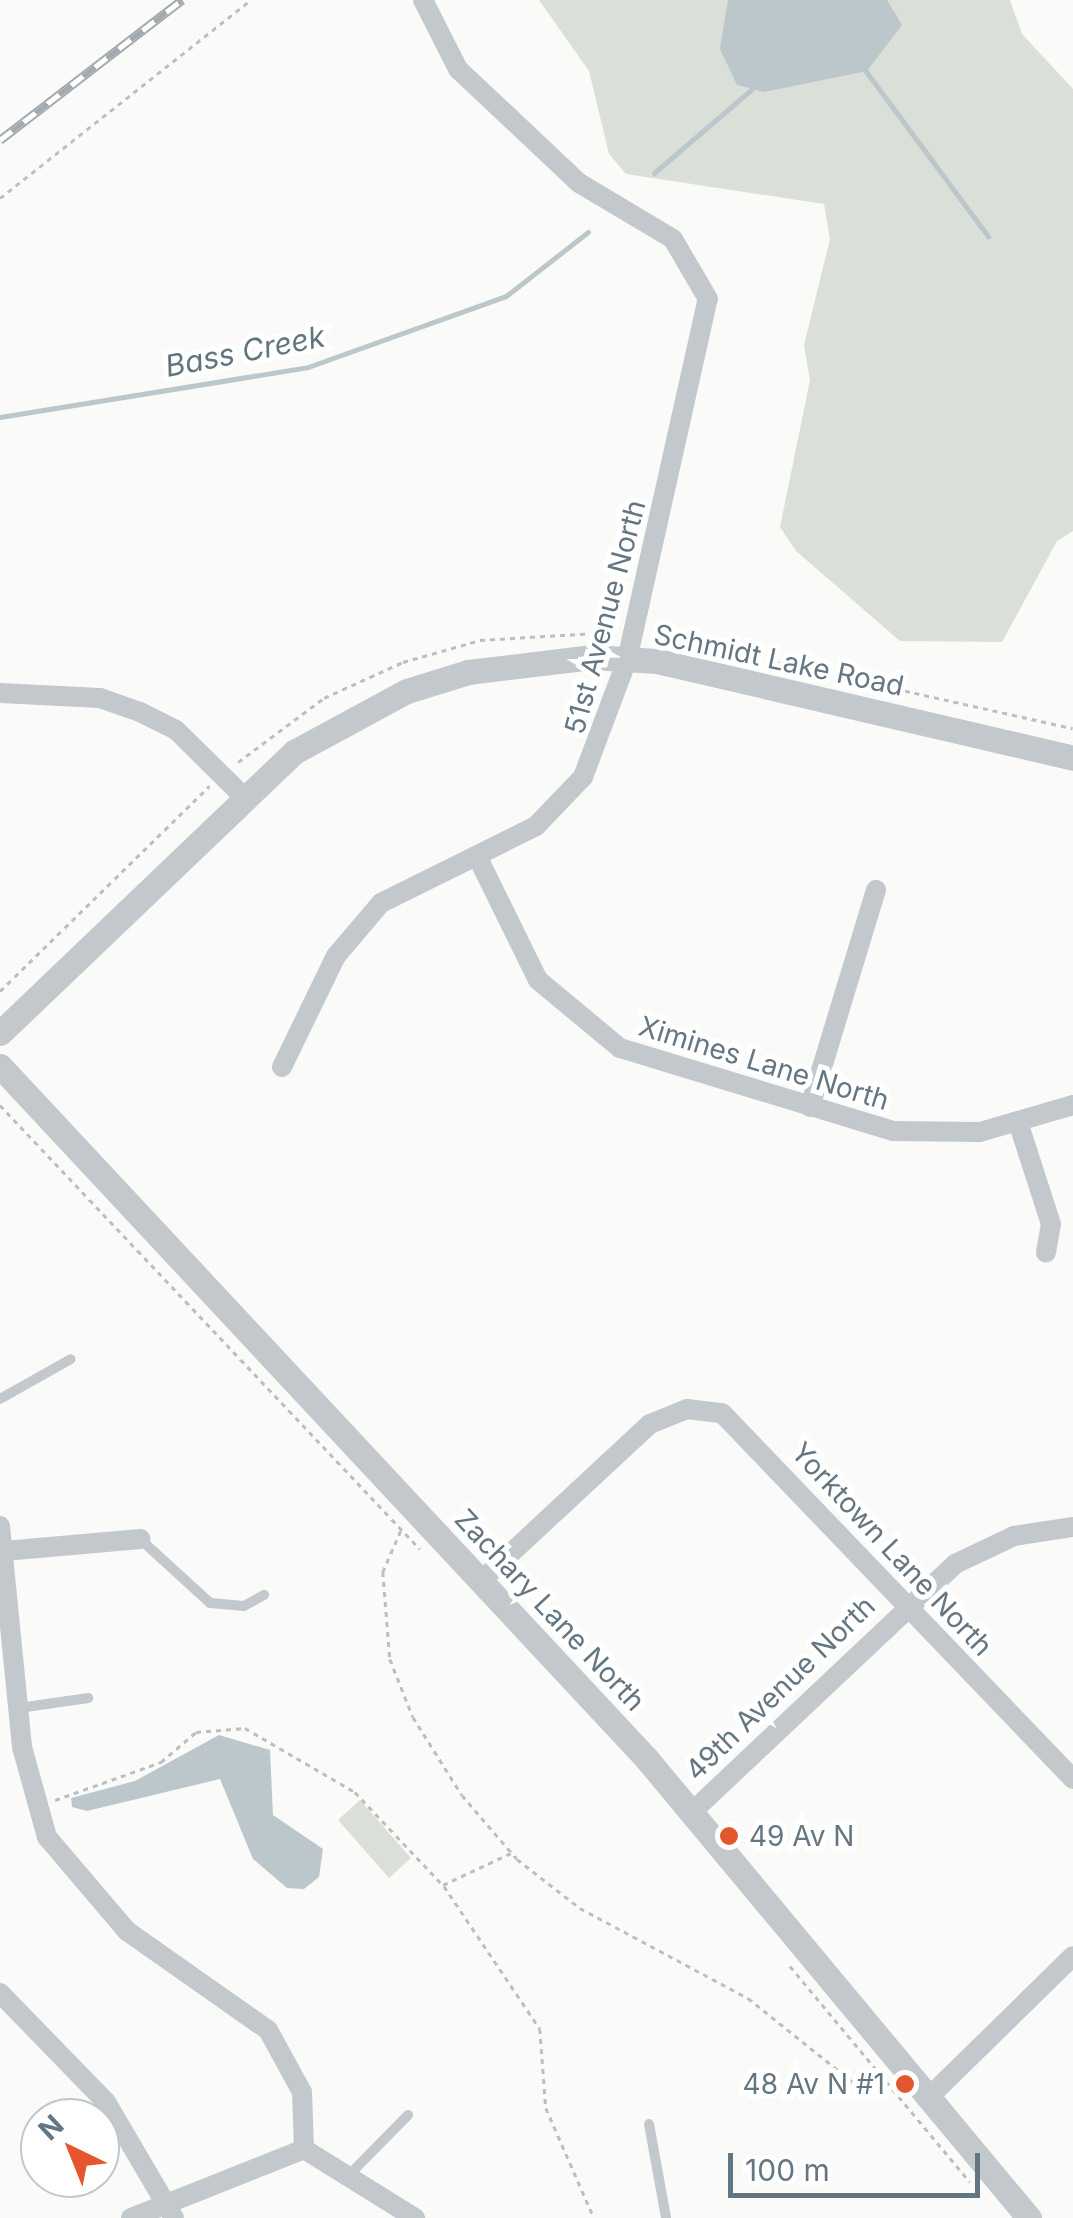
<!DOCTYPE html>
<style>
body{margin:0}
#map{position:relative;width:1073px;height:2218px;overflow:hidden;background:#fafaf8;font-family:Inter,sans-serif}
div>[style]{position:absolute}
.green>*{inset:0;background:#dadfd7}
.water>*{inset:0;background:#bbc7cb}
.stream>*{height:5px;margin:-2.5px;padding:0 2.5px;transform-origin:2.5px;border-radius:2.5px;background:#bbc7cb}
.path>*{height:2.5px;margin-top:-1.25px;transform-origin:0;background:repeating-linear-gradient(90deg,#bbbfc2 0 5px,transparent 0 10px)}
.service>*{height:10px;margin:-5px;padding:0 5px;transform-origin:5px;border-radius:5px;background:#c3c8cc}
.minor>*{height:20px;margin:-10px;padding:0 10px;transform-origin:10px;border-radius:10px;background:#c3c8cc}
.tertiary>*{height:25px;margin:-12.5px;padding:0 12.5px;transform-origin:12.5px;border-radius:12.5px;background:#c3c8cc}
.rail>*{height:9px;margin-top:-4.5px;transform-origin:0;background:repeating-linear-gradient(90deg,#fff 0 15px,#a2aab0 0 30px);box-sizing:border-box;border-block:2px solid #a2aab0}
.dots>*{width:28px;height:28px;translate:-50% -50%;box-sizing:border-box;border:5px solid #fff;border-radius:50%}
span{translate:-50% -50%;white-space:nowrap;text-align:center;line-height:1.15;-webkit-text-stroke:10px #fff;paint-order:stroke}
.street-label{font-size:28px;color:#657683}
.poi-label{font-size:28px;color:#657683}
.left{translate:0 -50%;text-align:left}
.right{translate:-100% -50%;text-align:right}
.water-label{font-size:30px;color:#60757c;font-style:italic}
.north{position:absolute;left:20px;top:2098px;width:100px;height:100px;box-sizing:border-box;background:#fff;border:2px solid #c1c8cd;border-radius:50%;rotate:317deg;font-size:28px;font-weight:700;line-height:40px;text-align:center;color:#657683}
.north::after{content:'';display:block;margin:auto;width:35px;height:45px;background:#e4572e;clip-path:polygon(50% 0,100% 100%,50% 72%,0 100%)}
.scale{position:absolute;left:728px;top:2153px;width:252px;height:45px;box-sizing:border-box;border:5px solid #657683;border-top:0;padding-left:12px;font-size:30px;line-height:35px;white-space:nowrap;color:#657683;-webkit-text-stroke:8px #fff;paint-order:stroke}
</style>
<div id="map">
<div class="green">
<i style="clip-path:polygon(539px 0,1010px 0,1022px 34px,1073px 89px,1073px 531px,1057px 541px,1002px 642px,900px 641px,796px 551px,780px 527px,810px 380px,804px 345px,830px 239px,824px 204px,626px 174px,609px 154px,589px 71px)"></i>
<i style="clip-path:polygon(360px 1800px,411px 1858px,389px 1878px,338px 1820px)"></i>
</div>
<div class="water">
<i style="clip-path:polygon(728px 0,887px 0,902px 25px,867px 71px,764px 92px,737px 85px,720px 49px)"></i>
<i style="clip-path:polygon(219px 1735px,270px 1750px,273px 1815px,323px 1849px,319px 1877px,304px 1889px,287px 1888px,253px 1859px,220px 1779px,87px 1811px,72px 1807px,71px 1798px,135px 1781px)"></i>
</div>
<div class="stream">
<i style="left:862px;top:66px;width:212px;rotate:53.5deg"></i>
<i style="left:654px;top:173px;width:130px;rotate:-40.6deg"></i>
<i style="left:0;top:417px;width:312px;rotate:-9.2deg"></i>
<i style="left:308px;top:367px;width:210px;rotate:-19.7deg"></i>
<i style="left:506px;top:296px;width:104px;rotate:-38deg"></i>
</div>
<div class="path">
<i style="left:0;top:198px;width:320px;rotate:-38.3deg"></i>
<i style="left:651px;top:634px;width:432px;rotate:12.6deg"></i>
<i style="left:238px;top:762px;width:107px;rotate:-36.7deg"></i>
<i style="left:324px;top:698px;width:87px;rotate:-24.5deg"></i>
<i style="left:403px;top:662px;width:80px;rotate:-15.9deg"></i>
<i style="left:480px;top:640px;width:133px;rotate:-3.4deg"></i>
<i style="left:0;top:991px;width:293px;rotate:-44.4deg"></i>
<i style="left:0;top:1105px;width:611px;rotate:46.59deg"></i>
<i style="left:401px;top:1531px;width:45px;rotate:113.7deg"></i>
<i style="left:383px;top:1572px;width:87px;rotate:85.4deg"></i>
<i style="left:390px;top:1659px;width:62px;rotate:68.4deg"></i>
<i style="left:413px;top:1717px;width:92px;rotate:57.9deg"></i>
<i style="left:462px;top:1795px;width:84px;rotate:49.3deg"></i>
<i style="left:517px;top:1859px;width:80px;rotate:37.9deg"></i>
<i style="left:580px;top:1908px;width:191px;rotate:28.2deg"></i>
<i style="left:748px;top:1998px;width:134px;rotate:38.7deg"></i>
<i style="left:853px;top:2082px;width:24px;rotate:-12deg"></i>
<i style="left:55px;top:1800px;width:113px;rotate:-19.7deg"></i>
<i style="left:161px;top:1762px;width:46px;rotate:-40.6deg"></i>
<i style="left:196px;top:1732px;width:49px;rotate:-4.7deg"></i>
<i style="left:245px;top:1728px;width:127px;rotate:30.2deg"></i>
<i style="left:355px;top:1792px;width:128px;rotate:46.6deg"></i>
<i style="left:443px;top:1885px;width:75px;rotate:-25.2deg"></i>
<i style="left:444px;top:1886px;width:172px;rotate:56.1deg"></i>
<i style="left:540px;top:2029px;width:79px;rotate:85.7deg"></i>
<i style="left:546px;top:2108px;width:120px;rotate:66.4deg"></i>
<i style="left:790px;top:1966px;width:281px;rotate:50.2deg"></i>
</div>
<div class="service">
<i style="left:0;top:1399px;width:81px;rotate:-29.4deg"></i>
<i style="left:140px;top:1539px;width:95px;rotate:42.4deg"></i>
<i style="left:210px;top:1603px;width:34px;rotate:5deg"></i>
<i style="left:244px;top:1606px;width:23px;rotate:-29deg"></i>
<i style="left:19px;top:1708px;width:70px;rotate:-8.2deg"></i>
<i style="left:649px;top:2124px;width:96px;rotate:79.7deg"></i>
<i style="left:352px;top:2172px;width:80px;rotate:-45.5deg"></i>
</div>
<div class="minor">
<i style="left:0;top:693px;width:100px;rotate:2.9deg"></i>
<i style="left:100px;top:698px;width:42px;rotate:19.3deg"></i>
<i style="left:140px;top:712px;width:40px;rotate:26.6deg"></i>
<i style="left:176px;top:730px;width:91px;rotate:44.6deg"></i>
<i style="left:477px;top:856px;width:138px;rotate:63.8deg"></i>
<i style="left:538px;top:980px;width:107px;rotate:39.7deg"></i>
<i style="left:620px;top:1048px;width:285px;rotate:16.9deg"></i>
<i style="left:893px;top:1131px;width:87px;rotate:0.7deg"></i>
<i style="left:980px;top:1132px;width:97px;rotate:-16.2deg"></i>
<i style="left:282px;top:1067px;width:123px;rotate:-64.1deg"></i>
<i style="left:336px;top:956px;width:70px;rotate:-49.7deg"></i>
<i style="left:381px;top:903px;width:173px;rotate:-26.4deg"></i>
<i style="left:536px;top:826px;width:68px;rotate:-46.2deg"></i>
<i style="left:583px;top:777px;width:125px;rotate:-69.4deg"></i>
<i style="left:627px;top:660px;width:370px;rotate:-77.4deg"></i>
<i style="left:708px;top:299px;width:69px;rotate:-120.3deg"></i>
<i style="left:673px;top:239px;width:109px;rotate:-149.2deg"></i>
<i style="left:579px;top:183px;width:166px;rotate:-136.7deg"></i>
<i style="left:458px;top:69px;width:77px;rotate:-116.9deg"></i>
<i style="left:810px;top:1107px;width:227px;rotate:-73.1deg"></i>
<i style="left:1019px;top:1125px;width:104px;rotate:72.1deg"></i>
<i style="left:1051px;top:1224px;width:29px;rotate:100deg"></i>
<i style="left:0;top:1526px;width:222px;rotate:84.3deg"></i>
<i style="left:22px;top:1747px;width:93px;rotate:74.5deg"></i>
<i style="left:47px;top:1837px;width:123px;rotate:49.6deg"></i>
<i style="left:127px;top:1931px;width:172px;rotate:35.1deg"></i>
<i style="left:268px;top:2030px;width:71px;rotate:61.3deg"></i>
<i style="left:302px;top:2092px;width:57px;rotate:88deg"></i>
<i style="left:4px;top:1551px;width:137px;rotate:-5deg"></i>
<i style="left:482px;top:1580px;width:229px;rotate:-42.9deg"></i>
<i style="left:650px;top:1424px;width:40px;rotate:-22deg"></i>
<i style="left:687px;top:1409px;width:35px;rotate:7deg"></i>
<i style="left:722px;top:1413px;width:507px;rotate:46.2deg"></i>
<i style="left:693px;top:1811px;width:360px;rotate:-43.3deg"></i>
<i style="left:955px;top:1564px;width:65px;rotate:-25.4deg"></i>
<i style="left:1014px;top:1536px;width:60px;rotate:-8.7deg"></i>
<i style="left:0;top:1993px;width:152px;rotate:45.8deg"></i>
<i style="left:106px;top:2102px;width:134px;rotate:59.6deg"></i>
<i style="left:927px;top:2099px;width:204px;rotate:-44.4deg"></i>
<i style="left:131px;top:2218px;width:186px;rotate:-21.7deg"></i>
<i style="left:304px;top:2149px;width:131px;rotate:31.9deg"></i>
</div>
<div class="tertiary">
<i style="left:0;top:1033px;width:407px;rotate:-43.7deg"></i>
<i style="left:294px;top:752px;width:128px;rotate:-28.4deg"></i>
<i style="left:407px;top:691px;width:64px;rotate:-17.3deg"></i>
<i style="left:468px;top:672px;width:125px;rotate:-6.9deg"></i>
<i style="left:592px;top:657px;width:65px;rotate:3.5deg"></i>
<i style="left:657px;top:661px;width:427px;rotate:13.1deg"></i>
<i style="left:0;top:1066px;width:947px;rotate:46.97deg"></i>
<i style="left:646px;top:1758px;width:599px;rotate:50.22deg"></i>
</div>
<div class="rail">
<i style="left:0;top:140px;width:230px;rotate:-37.6deg"></i>
</div>
<div class="dots">
<i style="left:729px;top:1836px;background:#e4572e"></i>
<i style="left:905px;top:2084px;background:#e4572e"></i>
</div>
<div class="street-label">
<span style="left:605px;top:617px;rotate:-75deg">51st Avenue North</span>
<span style="left:779px;top:660px;rotate:12deg">Schmidt Lake Road</span>
<span style="left:764px;top:1063px;rotate:17deg">Ximines Lane North</span>
<span style="left:892px;top:1549px;rotate:47deg">Yorktown Lane North</span>
<span style="left:550px;top:1610px;rotate:47deg">Zachary Lane North</span>
<span style="left:780px;top:1688px;rotate:-44deg">49th Avenue North</span>
</div>
<div class="poi-label">
<span class="left" style="left:749px;top:1836px">49 Av N</span>
<span class="right" style="left:885px;top:2084px">48 Av N #1</span>
</div>
<div class="water-label">
<span style="left:245px;top:351px;rotate:-11deg">Bass Creek</span>
</div>
<div class="north">N</div>
<div class="scale">100 m</div>
</div>
